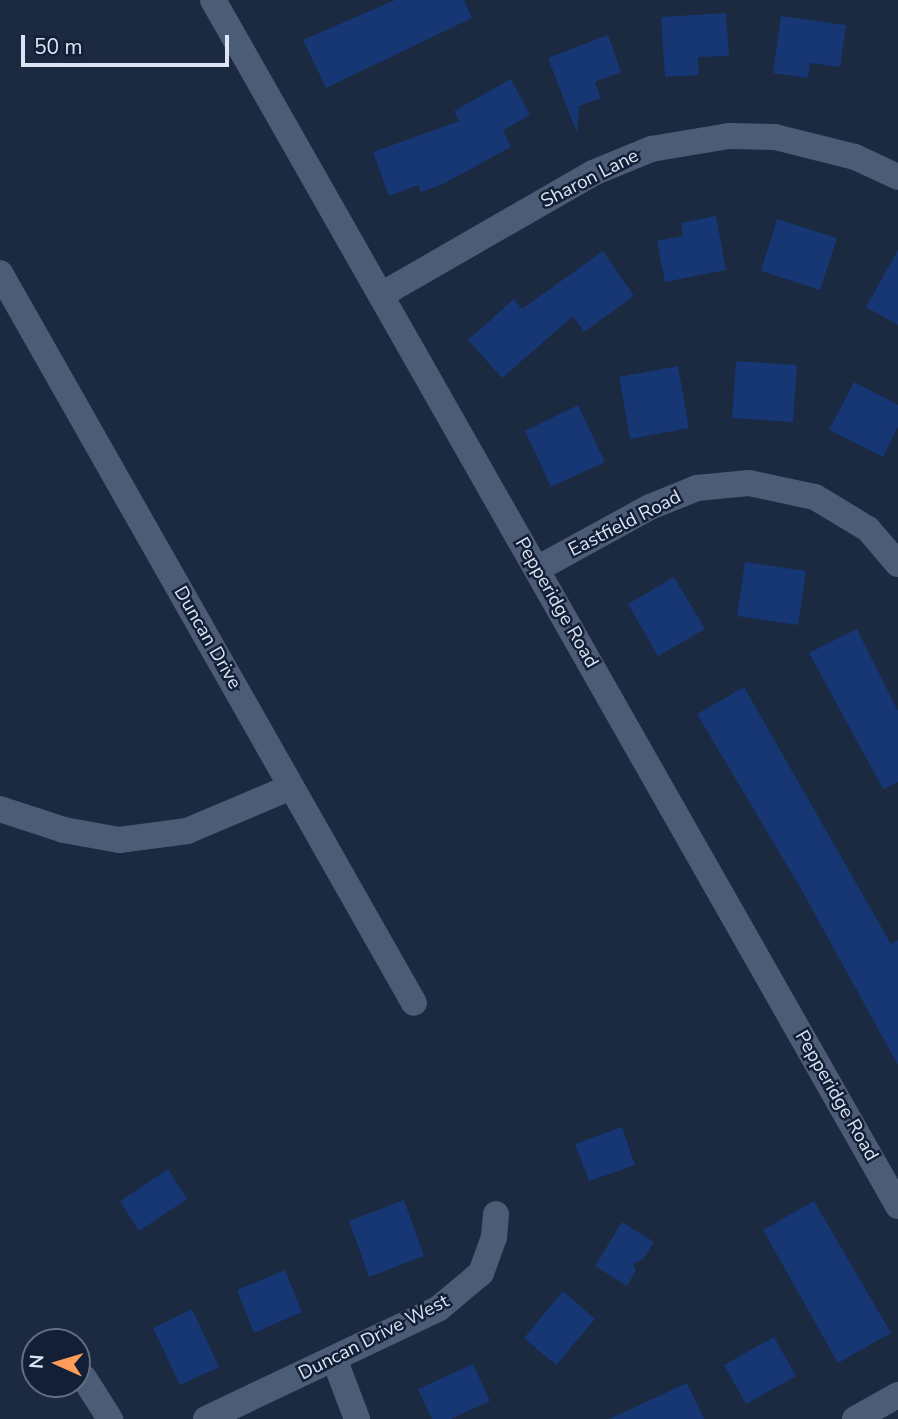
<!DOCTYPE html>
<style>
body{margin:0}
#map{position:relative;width:898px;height:1419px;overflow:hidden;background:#1b2941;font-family:"Nunito Sans",sans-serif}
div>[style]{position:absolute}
.building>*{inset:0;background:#163773}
.minor>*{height:26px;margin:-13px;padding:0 13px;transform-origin:13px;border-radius:13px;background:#4c5c77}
span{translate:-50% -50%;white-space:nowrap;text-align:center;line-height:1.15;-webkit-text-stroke:5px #121f36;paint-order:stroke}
.street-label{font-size:19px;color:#dbe4f4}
.north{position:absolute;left:21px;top:1328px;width:70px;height:70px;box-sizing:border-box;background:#121f36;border:2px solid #626e82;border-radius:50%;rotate:274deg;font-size:19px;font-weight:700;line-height:28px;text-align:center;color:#dbe4f4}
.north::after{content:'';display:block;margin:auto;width:24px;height:32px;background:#fe9c58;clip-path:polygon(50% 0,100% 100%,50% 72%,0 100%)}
.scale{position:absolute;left:21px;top:35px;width:208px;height:32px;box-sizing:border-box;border:4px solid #dbe4f4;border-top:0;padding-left:9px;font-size:21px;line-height:24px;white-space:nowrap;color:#dbe4f4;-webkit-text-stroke:5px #121f36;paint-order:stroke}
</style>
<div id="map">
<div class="building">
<i style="clip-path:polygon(395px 0,464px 0,472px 18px,326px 88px,303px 40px)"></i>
<i style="clip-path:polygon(726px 13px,729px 56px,698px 57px,699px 75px,665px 77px,661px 17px)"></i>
<i style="clip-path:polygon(781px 16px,846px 25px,840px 67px,810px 63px,808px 78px,773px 73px)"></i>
<i style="clip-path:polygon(608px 35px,621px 72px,595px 82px,601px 98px,579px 106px,577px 133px,548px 58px)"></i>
<i style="clip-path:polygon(511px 79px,530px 115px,503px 130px,511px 147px,443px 184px,421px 192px,418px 185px,389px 196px,373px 152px,459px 121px,454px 111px)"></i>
<i style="clip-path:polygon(716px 216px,726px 270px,665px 282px,657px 241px,683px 236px,681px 223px)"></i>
<i style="clip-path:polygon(777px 219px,837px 238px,820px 290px,761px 271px)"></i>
<i style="clip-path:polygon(898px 250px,898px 325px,866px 307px)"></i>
<i style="clip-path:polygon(603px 251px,634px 296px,584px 332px,573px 316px,502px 378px,468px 340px,514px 299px,522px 309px)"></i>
<i style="clip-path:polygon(736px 361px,797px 365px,793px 422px,732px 418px)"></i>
<i style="clip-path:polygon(678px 366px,689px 428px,630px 439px,619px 377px)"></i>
<i style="clip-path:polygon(854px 382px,898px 405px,898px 427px,883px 457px,829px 430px)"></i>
<i style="clip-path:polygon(578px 405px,605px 462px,551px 487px,525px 431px)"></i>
<i style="clip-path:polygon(745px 562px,806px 571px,798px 625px,737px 616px)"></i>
<i style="clip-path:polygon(674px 577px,705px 629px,658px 656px,628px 604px)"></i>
<i style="clip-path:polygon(857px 629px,898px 711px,898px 782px,883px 789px,809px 653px)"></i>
<i style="clip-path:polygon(744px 687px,891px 944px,898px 940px,898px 1065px,800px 887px,697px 714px)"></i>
<i style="clip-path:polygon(622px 1127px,635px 1165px,589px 1181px,575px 1144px)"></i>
<i style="clip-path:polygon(168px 1169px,187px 1199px,139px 1231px,120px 1201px)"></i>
<i style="clip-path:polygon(404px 1200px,424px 1256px,369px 1277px,349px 1221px)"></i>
<i style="clip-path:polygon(814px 1201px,891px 1333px,838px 1363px,763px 1230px)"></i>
<i style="clip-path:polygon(622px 1222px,654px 1242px,643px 1259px,633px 1264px,636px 1270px,627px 1286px,595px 1266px)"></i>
<i style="clip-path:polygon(285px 1270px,302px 1312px,254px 1333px,237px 1290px)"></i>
<i style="clip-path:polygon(563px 1291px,595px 1319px,556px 1365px,524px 1338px)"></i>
<i style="clip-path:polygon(192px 1309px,219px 1367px,180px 1385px,153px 1328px)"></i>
<i style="clip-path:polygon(774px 1337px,796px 1376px,746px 1404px,724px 1365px)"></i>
<i style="clip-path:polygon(473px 1364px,490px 1401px,451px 1419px,432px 1419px,418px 1389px)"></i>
<i style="clip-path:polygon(687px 1383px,704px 1419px,609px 1419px)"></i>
</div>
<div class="minor">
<i style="left:213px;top:0;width:1387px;rotate:60.4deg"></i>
<i style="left:0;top:273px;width:839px;rotate:60.44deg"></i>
<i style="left:381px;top:295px;width:245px;rotate:-29.9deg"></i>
<i style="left:593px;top:173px;width:63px;rotate:-22.5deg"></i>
<i style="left:651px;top:149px;width:79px;rotate:-9.5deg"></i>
<i style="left:729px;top:136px;width:46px;rotate:1.2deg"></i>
<i style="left:775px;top:137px;width:82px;rotate:14deg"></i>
<i style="left:855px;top:157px;width:47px;rotate:24.9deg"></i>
<i style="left:537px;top:569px;width:129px;rotate:-28.8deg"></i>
<i style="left:650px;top:507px;width:51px;rotate:-22deg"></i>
<i style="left:697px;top:488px;width:52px;rotate:-5.5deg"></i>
<i style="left:749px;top:483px;width:67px;rotate:12deg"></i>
<i style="left:815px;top:497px;width:62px;rotate:31.1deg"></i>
<i style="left:868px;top:529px;width:46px;rotate:49.4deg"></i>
<i style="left:0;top:809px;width:67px;rotate:18.2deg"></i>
<i style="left:64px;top:830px;width:56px;rotate:10.3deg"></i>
<i style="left:119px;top:840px;width:69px;rotate:-7.5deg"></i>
<i style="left:187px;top:831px;width:113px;rotate:-22.9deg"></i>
<i style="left:335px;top:1361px;width:62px;rotate:69.2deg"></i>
<i style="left:84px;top:1378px;width:49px;rotate:57.6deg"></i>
<i style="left:206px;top:1419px;width:257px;rotate:-25.4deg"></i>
<i style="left:438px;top:1309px;width:56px;rotate:-39.9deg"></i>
<i style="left:481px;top:1273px;width:38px;rotate:-70deg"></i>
<i style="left:494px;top:1237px;width:23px;rotate:-85deg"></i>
<i style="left:855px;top:1419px;width:49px;rotate:-29.2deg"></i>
</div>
<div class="street-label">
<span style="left:590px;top:179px;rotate:-27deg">Sharon Lane</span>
<span style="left:625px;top:524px;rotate:-27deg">Eastfield Road</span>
<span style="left:556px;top:603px;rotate:60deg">Pepperidge Road</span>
<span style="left:207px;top:638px;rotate:60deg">Duncan Drive</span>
<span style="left:836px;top:1096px;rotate:60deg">Pepperidge Road</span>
<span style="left:374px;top:1338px;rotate:-27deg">Duncan Drive West</span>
</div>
<div class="north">N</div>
<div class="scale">50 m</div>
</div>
